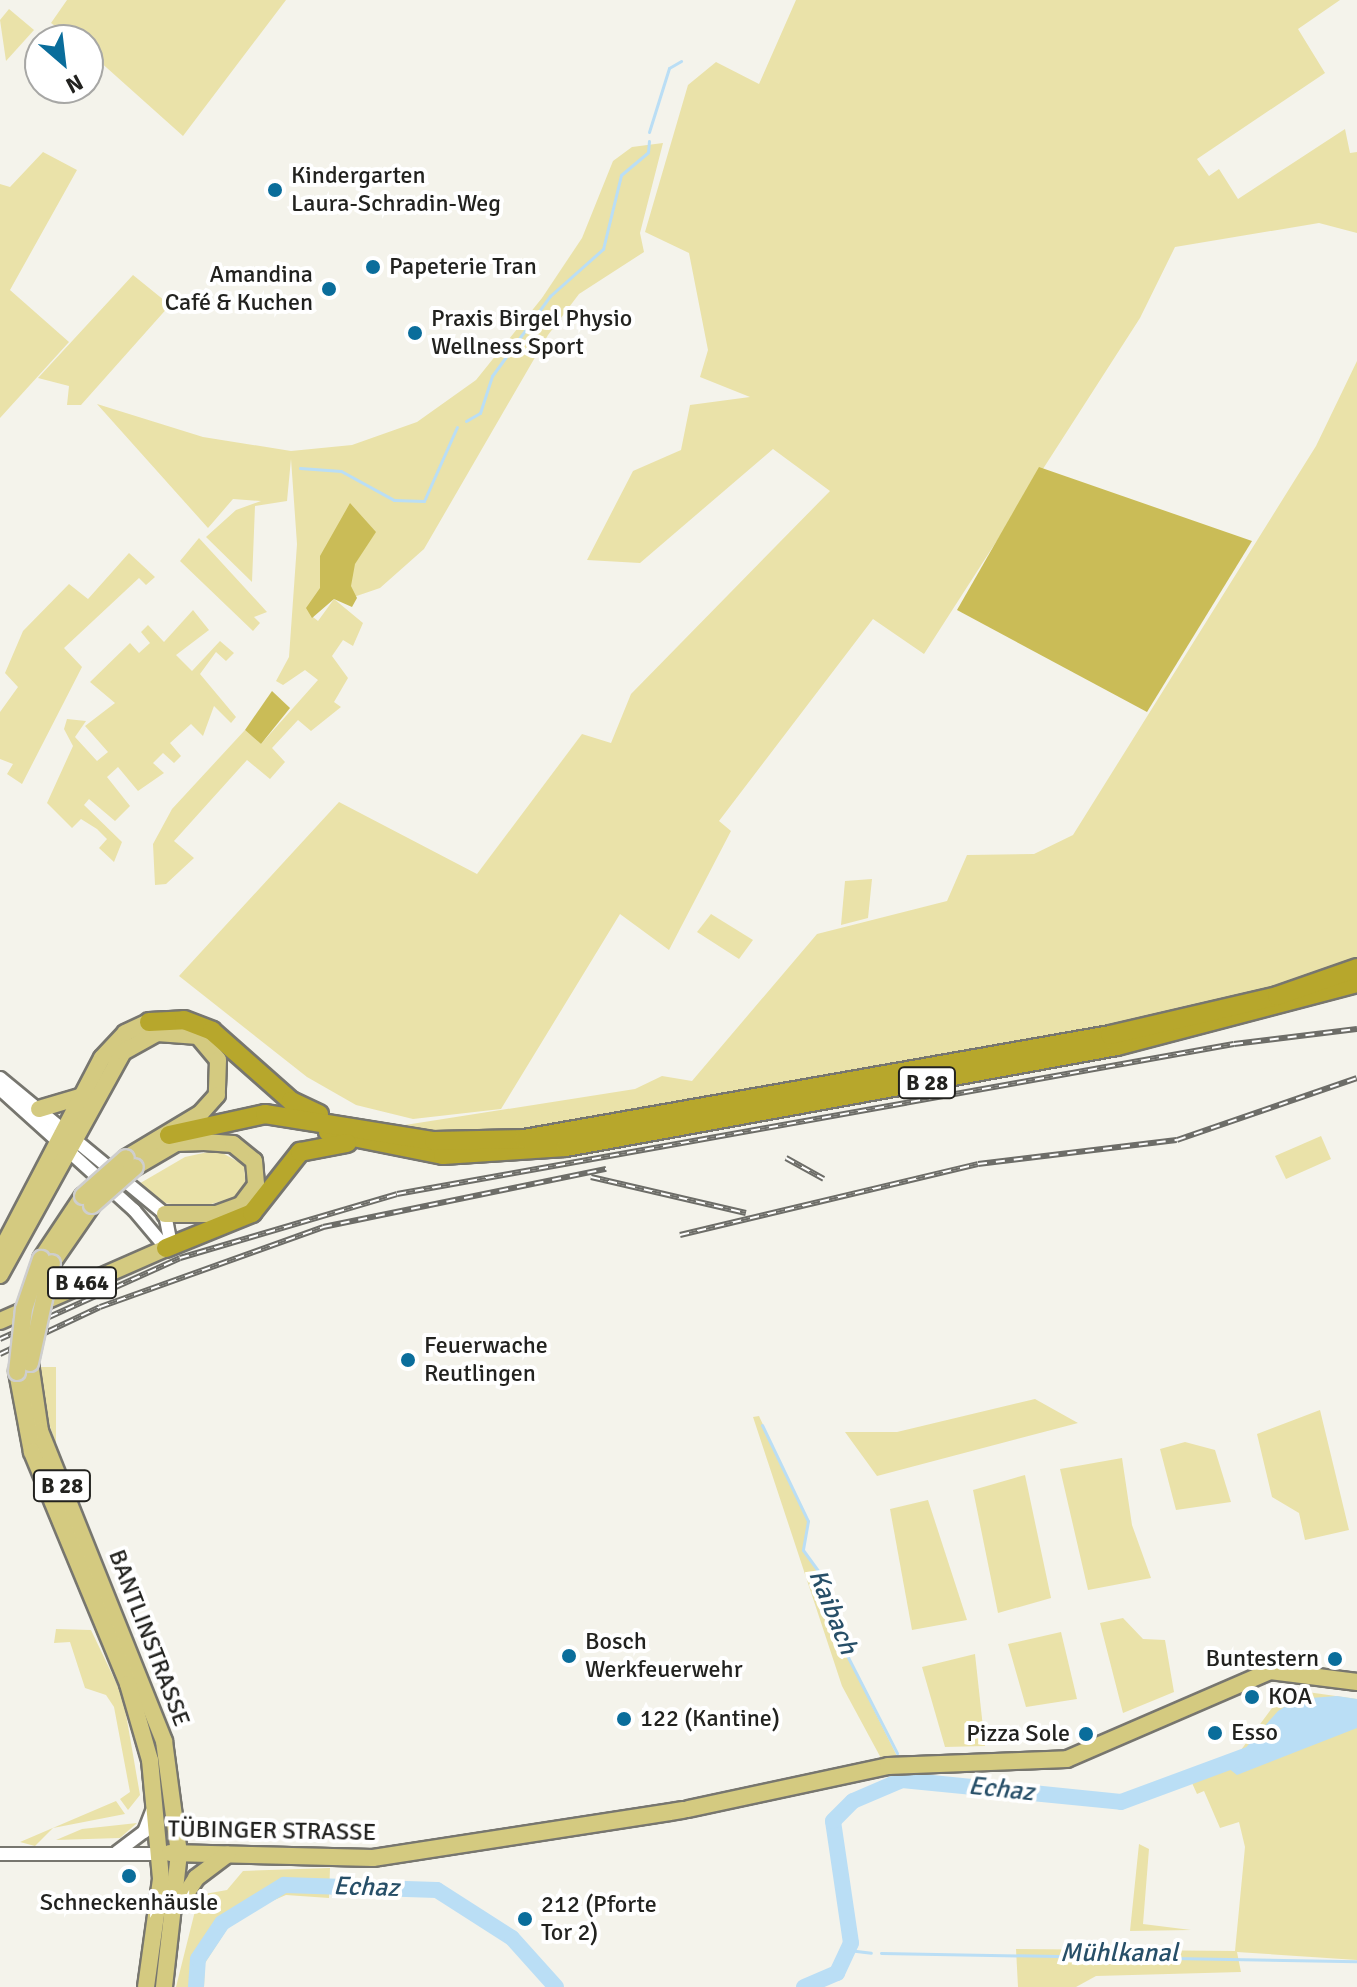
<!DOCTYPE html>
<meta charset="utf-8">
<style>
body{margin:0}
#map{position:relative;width:1357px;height:1987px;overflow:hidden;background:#f4f3eb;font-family:Signika,sans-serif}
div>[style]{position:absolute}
.green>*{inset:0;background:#eae2a9}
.forest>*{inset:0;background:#cabc57}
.water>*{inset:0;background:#badef5}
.stream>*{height:3px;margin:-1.5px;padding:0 1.5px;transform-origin:1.5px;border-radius:1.5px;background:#badef5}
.river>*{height:16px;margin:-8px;padding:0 8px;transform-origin:8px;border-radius:8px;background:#badef5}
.roads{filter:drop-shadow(2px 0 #77766f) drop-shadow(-2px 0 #77766f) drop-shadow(0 2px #77766f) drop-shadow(0 -2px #77766f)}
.minor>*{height:12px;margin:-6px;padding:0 6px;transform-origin:6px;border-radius:6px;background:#fff}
.major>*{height:16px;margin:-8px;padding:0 8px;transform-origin:8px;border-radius:8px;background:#d4ca80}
.highway>*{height:18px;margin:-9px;padding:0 9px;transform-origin:9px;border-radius:9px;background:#b7a72c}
.rail>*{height:6px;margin-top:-3px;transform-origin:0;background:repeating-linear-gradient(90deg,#fff 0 9px,#6d6d68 0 18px);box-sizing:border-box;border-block:2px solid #6d6d68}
.bridges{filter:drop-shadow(2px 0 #cecece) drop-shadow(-2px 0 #cecece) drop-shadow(0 2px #cecece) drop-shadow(0 -2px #cecece)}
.major-bridge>*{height:16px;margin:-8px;padding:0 8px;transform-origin:8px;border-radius:8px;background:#d4ca80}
.dots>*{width:22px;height:22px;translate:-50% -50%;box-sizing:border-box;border:4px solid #fff;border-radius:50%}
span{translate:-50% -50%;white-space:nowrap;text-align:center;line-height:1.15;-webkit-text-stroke:8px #fff;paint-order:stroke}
.shield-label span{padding:2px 6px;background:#fff;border:2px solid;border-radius:6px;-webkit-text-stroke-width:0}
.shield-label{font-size:22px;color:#22221f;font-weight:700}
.poi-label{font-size:24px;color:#22221f}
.left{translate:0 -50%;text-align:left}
.right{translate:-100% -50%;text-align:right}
.street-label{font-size:24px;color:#22221f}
.water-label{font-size:26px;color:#274f68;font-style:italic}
.north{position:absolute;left:24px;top:24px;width:80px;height:80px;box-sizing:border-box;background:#fff;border:2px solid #a7a7a5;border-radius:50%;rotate:152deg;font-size:22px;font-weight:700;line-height:32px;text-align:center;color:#22221f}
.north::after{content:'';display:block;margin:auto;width:28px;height:36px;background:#0a6d9b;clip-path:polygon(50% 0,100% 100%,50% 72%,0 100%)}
</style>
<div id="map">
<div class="green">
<i style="clip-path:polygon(67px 0,286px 0,183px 136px,88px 51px,88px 40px,74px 40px,51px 23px)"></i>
<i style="clip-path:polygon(796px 0,1340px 0,1298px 29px,1325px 73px,1197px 159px,1209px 176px,1219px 169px,1238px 199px,1345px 129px,1350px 153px,1357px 152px,1357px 233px,1319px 223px,1175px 247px,1140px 318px,924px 654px,873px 619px,719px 821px,731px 831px,669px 950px,620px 914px,501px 1109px,413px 1119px,356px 1105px,307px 1077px,179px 976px,339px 802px,477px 874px,582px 734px,611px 743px,631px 694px,830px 491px,773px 449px,640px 563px,587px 560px,633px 471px,681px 450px,690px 405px,750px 397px,700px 377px,708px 350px,689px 253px,645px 232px,688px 85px,716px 62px,759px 84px)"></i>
<i style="clip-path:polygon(9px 9px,34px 30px,6px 61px,0 20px)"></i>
<i style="clip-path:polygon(663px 143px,640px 233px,644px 252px,579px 294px,548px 335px,424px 549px,380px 588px,342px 601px,328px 591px,313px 617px,318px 621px,334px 599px,363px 623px,353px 646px,343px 640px,332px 656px,348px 678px,334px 702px,341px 707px,311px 731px,298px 720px,272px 748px,285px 762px,270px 779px,247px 760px,174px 841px,194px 858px,166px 884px,155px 885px,153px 844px,172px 809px,245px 730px,261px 744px,318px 680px,305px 670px,283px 685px,276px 681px,289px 657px,297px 544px,291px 459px,287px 501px,255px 506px,252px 582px,206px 537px,236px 510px,261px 501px,233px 499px,208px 528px,97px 404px,203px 437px,291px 451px,352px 445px,417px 422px,476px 380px,542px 298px,582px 238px,613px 161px,632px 147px)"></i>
<i style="clip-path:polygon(43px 152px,77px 170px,10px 290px,69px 342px,0 418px,0 184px,10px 187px)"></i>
<i style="clip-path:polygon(133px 275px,170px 305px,81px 405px,67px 405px,69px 386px,38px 378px)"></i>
<i style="clip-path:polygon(1357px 361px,1357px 962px,1201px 1010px,564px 1126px,453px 1135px,405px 1125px,635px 1089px,662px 1076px,692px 1081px,817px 934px,947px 901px,967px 855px,1034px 854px,1073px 835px,1316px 446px)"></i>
<i style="clip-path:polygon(199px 538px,267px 612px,254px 617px,260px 623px,253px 631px,180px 561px)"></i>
<i style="clip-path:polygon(129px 553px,155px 577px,146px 585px,139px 578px,64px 648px,82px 667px,22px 784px,7px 774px,13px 764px,0 759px,0 712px,18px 687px,5px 673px,23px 631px,69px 584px,88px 599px)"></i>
<i style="clip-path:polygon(193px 610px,209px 630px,176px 655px,192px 671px,220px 641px,234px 653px,226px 661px,216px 652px,200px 674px,236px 717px,231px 723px,214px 706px,203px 736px,191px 724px,170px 743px,181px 756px,174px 763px,163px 753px,153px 763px,164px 773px,138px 791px,118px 767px,107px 777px,130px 806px,115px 821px,89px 799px,84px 805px,122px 842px,114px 862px,99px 848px,107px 839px,97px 829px,81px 819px,72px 828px,47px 803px,73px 746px,64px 729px,67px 719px,86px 721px,75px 737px,97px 761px,108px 752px,85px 726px,115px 703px,90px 682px,130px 643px,139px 653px,150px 643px,141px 632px,148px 625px,164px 642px)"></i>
<i style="clip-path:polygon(872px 879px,868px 918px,841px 925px,845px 881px)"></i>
<i style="clip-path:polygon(711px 914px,753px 940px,739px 959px,697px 932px)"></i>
<i style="clip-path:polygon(1321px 1136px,1331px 1159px,1286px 1179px,1275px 1156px)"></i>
<i style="clip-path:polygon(217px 1150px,244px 1165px,246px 1188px,237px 1197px,200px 1207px,163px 1203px,137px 1185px,185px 1157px)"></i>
<i style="clip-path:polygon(40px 1367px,56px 1367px,56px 1444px,45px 1412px)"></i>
<i style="clip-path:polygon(1035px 1399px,1078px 1423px,877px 1476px,845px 1432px,897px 1432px)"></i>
<i style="clip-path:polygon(1320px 1410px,1349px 1530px,1305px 1540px,1299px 1513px,1272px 1497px,1257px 1434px)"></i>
<i style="clip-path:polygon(759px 1416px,808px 1521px,803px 1551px,823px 1578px,831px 1624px,899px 1760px,882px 1760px,842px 1686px,753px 1417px)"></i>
<i style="clip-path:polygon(1185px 1442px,1215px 1450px,1231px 1502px,1176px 1510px,1160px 1449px)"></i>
<i style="clip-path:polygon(1122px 1458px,1132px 1525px,1151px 1578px,1088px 1590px,1060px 1469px)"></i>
<i style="clip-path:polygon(1025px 1475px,1051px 1598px,998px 1613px,973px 1490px)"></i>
<i style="clip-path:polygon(928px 1500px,967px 1620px,912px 1630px,890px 1509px)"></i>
<i style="clip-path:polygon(1123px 1618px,1143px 1639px,1165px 1640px,1174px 1692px,1123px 1713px,1100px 1623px)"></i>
<i style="clip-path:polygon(56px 1629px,91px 1630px,123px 1697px,140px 1795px,128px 1810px,120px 1799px,130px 1792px,114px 1707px,106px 1695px,85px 1688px,70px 1642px,54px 1643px)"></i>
<i style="clip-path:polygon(1061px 1632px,1077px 1699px,1026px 1707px,1008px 1644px)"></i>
<i style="clip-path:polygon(975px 1654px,985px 1746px,945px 1747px,922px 1667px)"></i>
<i style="clip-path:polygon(1286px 1689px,1357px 1699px,1357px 1960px,1237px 1952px,1241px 1972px,1096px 1976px,1076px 1987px,1018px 1987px,1016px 1949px,1235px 1951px,1245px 1847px,1239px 1822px,1220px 1828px,1204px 1791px,1197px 1794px,1192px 1783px,1238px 1754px)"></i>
<i style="clip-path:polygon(116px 1801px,125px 1814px,53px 1828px,35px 1846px,20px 1842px)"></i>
<i style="clip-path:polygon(137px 1823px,120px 1838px,56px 1840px,82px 1829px)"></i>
<i style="clip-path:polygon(1139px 1844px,1149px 1849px,1143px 1924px,1191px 1930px,1130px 1931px)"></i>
<i style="clip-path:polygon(330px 1868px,329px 1898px,286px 1895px,258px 1907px,227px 1929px,205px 1963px,204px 1987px,176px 1987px,199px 1895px,227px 1890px,243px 1871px)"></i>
</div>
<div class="forest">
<i style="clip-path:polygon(1039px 467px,1252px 541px,1147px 712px,957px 610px)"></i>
<i style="clip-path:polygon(350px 503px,376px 532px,355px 564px,351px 586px,357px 598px,352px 607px,334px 599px,312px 618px,306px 608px,320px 588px,320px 556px)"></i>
<i style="clip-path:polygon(272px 691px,290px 708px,261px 744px,245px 730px)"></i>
</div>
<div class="water">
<i style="clip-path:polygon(1337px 1696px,1357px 1699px,1357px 1728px,1237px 1775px,1228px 1768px,1278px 1711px,1297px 1699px)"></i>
</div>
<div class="stream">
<i style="left:649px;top:132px;width:67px;rotate:-72.6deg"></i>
<i style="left:669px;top:68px;width:14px;rotate:-30deg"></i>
<i style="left:466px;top:421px;width:16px;rotate:-30deg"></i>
<i style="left:480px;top:413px;width:39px;rotate:-72deg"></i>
<i style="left:492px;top:376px;width:99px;rotate:-54.1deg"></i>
<i style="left:550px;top:296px;width:71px;rotate:-41.6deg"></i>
<i style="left:603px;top:249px;width:76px;rotate:-76.3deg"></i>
<i style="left:621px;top:175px;width:35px;rotate:-40deg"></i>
<i style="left:648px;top:152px;width:11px;rotate:-85deg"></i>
<i style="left:300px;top:468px;width:41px;rotate:4.2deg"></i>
<i style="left:341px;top:471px;width:60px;rotate:28.7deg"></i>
<i style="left:394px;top:500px;width:30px;rotate:2deg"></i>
<i style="left:424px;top:501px;width:81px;rotate:-66deg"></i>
<i style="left:762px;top:1425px;width:106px;rotate:64.4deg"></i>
<i style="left:808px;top:1521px;width:29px;rotate:100deg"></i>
<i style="left:803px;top:1550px;width:34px;rotate:54deg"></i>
<i style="left:823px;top:1578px;width:47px;rotate:80.1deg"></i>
<i style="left:831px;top:1624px;width:145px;rotate:62.9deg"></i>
<i style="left:848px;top:1950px;width:23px;rotate:7deg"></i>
<i style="left:881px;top:1953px;width:476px;rotate:1deg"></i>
</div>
<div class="river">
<i style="left:196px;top:1987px;width:28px;rotate:-86deg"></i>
<i style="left:198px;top:1959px;width:43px;rotate:-56.3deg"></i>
<i style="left:222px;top:1923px;width:73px;rotate:-31.5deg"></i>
<i style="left:284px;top:1885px;width:153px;rotate:1.9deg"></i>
<i style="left:437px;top:1890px;width:89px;rotate:32.6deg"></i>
<i style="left:512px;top:1938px;width:66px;rotate:48.1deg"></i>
<i style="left:804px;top:1987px;width:36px;rotate:-23deg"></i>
<i style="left:837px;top:1973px;width:33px;rotate:-65deg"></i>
<i style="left:851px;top:1943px;width:123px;rotate:-98.4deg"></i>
<i style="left:833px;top:1821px;width:28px;rotate:-45deg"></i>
<i style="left:853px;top:1801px;width:53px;rotate:-23.2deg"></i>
<i style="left:902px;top:1780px;width:220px;rotate:5.7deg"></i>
<i style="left:1121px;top:1802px;width:139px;rotate:-20.3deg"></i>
</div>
<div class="roads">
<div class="minor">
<i style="left:0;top:1078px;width:214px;rotate:39.5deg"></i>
<i style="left:165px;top:1214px;width:33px;rotate:79deg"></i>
<i style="left:0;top:1089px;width:181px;rotate:42.1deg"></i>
<i style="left:134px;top:1210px;width:50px;rotate:49.9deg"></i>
<i style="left:117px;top:1852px;width:34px;rotate:-37deg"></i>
<i style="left:144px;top:1832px;width:22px;rotate:-69deg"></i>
<i style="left:0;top:1854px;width:161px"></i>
</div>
<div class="major">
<i style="left:39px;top:1109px;width:46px;rotate:-16.5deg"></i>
<i style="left:135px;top:1167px;width:48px;rotate:-30.3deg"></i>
<i style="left:176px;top:1143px;width:28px;rotate:-2deg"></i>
<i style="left:204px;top:1142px;width:29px;rotate:4deg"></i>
<i style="left:233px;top:1144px;width:27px;rotate:39deg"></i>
<i style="left:254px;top:1161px;width:24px;rotate:85deg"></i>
<i style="left:256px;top:1185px;width:25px;rotate:127deg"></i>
<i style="left:241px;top:1205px;width:27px;rotate:160deg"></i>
<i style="left:216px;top:1214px;width:51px;rotate:180deg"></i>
<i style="left:0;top:1253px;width:220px;rotate:-62.4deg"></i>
<i style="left:102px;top:1058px;width:34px;rotate:-47deg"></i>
<i style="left:125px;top:1033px;width:26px;rotate:-25deg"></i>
<i style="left:41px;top:1259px;width:76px;rotate:-56.3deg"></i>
<i style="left:52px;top:1263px;width:70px;rotate:-55.4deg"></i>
<i style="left:0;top:1275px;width:255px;rotate:-61.1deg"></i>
<i style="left:123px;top:1052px;width:39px;rotate:-29deg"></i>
<i style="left:157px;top:1033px;width:41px;rotate:4.2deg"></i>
<i style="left:198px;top:1036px;width:31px;rotate:50deg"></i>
<i style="left:218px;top:1060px;width:35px;rotate:92deg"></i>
<i style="left:217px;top:1095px;width:24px;rotate:132deg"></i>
<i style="left:201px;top:1113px;width:87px;rotate:149deg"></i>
<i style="left:0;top:1321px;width:181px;rotate:-23.7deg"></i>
<i style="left:30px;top:1363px;width:69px;rotate:81.6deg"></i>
<i style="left:40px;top:1431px;width:334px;rotate:68.2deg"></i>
<i style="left:164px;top:1741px;width:113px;rotate:82.4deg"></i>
<i style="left:179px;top:1853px;width:135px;rotate:96.4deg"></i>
<i style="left:17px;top:1372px;width:81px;rotate:79.4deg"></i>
<i style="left:32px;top:1452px;width:251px;rotate:67.5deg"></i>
<i style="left:128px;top:1684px;width:79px;rotate:73.9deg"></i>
<i style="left:150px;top:1760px;width:120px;rotate:84.7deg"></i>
<i style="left:161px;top:1879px;width:109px;rotate:97.9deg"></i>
<i style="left:688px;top:1809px;width:205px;rotate:-12.1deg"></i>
<i style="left:888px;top:1766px;width:179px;rotate:-2.2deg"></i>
<i style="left:1067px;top:1759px;width:221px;rotate:-23.4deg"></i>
<i style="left:1270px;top:1671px;width:88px;rotate:7.2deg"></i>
<i style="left:170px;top:1853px;width:203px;rotate:1.4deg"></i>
<i style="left:373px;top:1858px;width:314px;rotate:-8.8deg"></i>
<i style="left:180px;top:1903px;width:30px;rotate:-57deg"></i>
<i style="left:196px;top:1878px;width:39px;rotate:-37deg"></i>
</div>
<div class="highway">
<i style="left:149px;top:1022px;width:35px;rotate:-3deg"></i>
<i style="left:184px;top:1020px;width:30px;rotate:21deg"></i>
<i style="left:212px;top:1031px;width:106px;rotate:41.5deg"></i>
<i style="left:291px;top:1101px;width:31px;rotate:25deg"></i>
<i style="left:328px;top:1132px;width:117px;rotate:11.3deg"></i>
<i style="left:443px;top:1155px;width:123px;rotate:-3.7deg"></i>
<i style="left:566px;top:1147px;width:560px;rotate:-10.39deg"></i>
<i style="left:1117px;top:1046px;width:248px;rotate:-14.7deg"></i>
<i style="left:169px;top:1135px;width:98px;rotate:-12.3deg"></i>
<i style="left:265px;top:1114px;width:171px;rotate:9.1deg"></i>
<i style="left:434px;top:1141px;width:90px;rotate:-1.3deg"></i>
<i style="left:524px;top:1139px;width:595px;rotate:-10.06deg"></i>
<i style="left:1110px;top:1035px;width:171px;rotate:-13.1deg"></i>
<i style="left:1277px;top:996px;width:85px;rotate:-19.3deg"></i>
<i style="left:166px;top:1248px;width:93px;rotate:-22.1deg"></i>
<i style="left:252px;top:1213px;width:78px;rotate:-51.8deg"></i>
<i style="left:300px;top:1152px;width:48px;rotate:-10.8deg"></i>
</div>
</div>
<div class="rail">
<i style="left:786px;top:1158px;width:43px;rotate:28.9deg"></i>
<i style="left:591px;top:1177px;width:159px;rotate:13.1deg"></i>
<i style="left:680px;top:1235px;width:306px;rotate:-13.4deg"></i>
<i style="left:978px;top:1164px;width:200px;rotate:-6.9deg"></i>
<i style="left:1177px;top:1140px;width:190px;rotate:-19deg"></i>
<i style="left:0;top:1339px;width:197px;rotate:-24.2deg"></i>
<i style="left:180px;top:1258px;width:226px;rotate:-16.4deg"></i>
<i style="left:397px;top:1194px;width:850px;rotate:-10.16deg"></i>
<i style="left:1234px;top:1044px;width:124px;rotate:-7deg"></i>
<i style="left:0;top:1354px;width:110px;rotate:-25.2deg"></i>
<i style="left:100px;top:1307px;width:237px;rotate:-19.7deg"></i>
<i style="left:323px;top:1227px;width:289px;rotate:-11.6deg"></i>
</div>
<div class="bridges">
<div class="major-bridge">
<i style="left:83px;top:1196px;width:57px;rotate:-41.5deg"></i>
<i style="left:92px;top:1205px;width:57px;rotate:-41.5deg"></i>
<i style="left:30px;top:1363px;width:102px;rotate:-77.6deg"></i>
<i style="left:17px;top:1372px;width:63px;rotate:-83.7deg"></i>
<i style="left:24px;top:1309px;width:53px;rotate:-71.2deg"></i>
</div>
</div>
<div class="dots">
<i style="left:275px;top:190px;background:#0a6d9b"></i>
<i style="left:373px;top:267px;background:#0a6d9b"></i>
<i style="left:329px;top:289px;background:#0a6d9b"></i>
<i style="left:415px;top:333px;background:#0a6d9b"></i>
<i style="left:408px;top:1360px;background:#0a6d9b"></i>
<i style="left:569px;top:1656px;background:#0a6d9b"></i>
<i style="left:1335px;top:1659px;background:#0a6d9b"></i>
<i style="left:1252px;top:1697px;background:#0a6d9b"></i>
<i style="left:624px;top:1719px;background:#0a6d9b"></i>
<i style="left:1215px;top:1733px;background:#0a6d9b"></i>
<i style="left:1086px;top:1734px;background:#0a6d9b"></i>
<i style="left:129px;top:1876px;background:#0a6d9b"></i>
<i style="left:525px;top:1919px;background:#0a6d9b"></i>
</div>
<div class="shield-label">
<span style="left:927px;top:1083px">B 28</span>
<span style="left:82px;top:1283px">B 464</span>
<span style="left:62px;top:1486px">B 28</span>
</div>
<div class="poi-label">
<span class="left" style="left:291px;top:190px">Kindergarten<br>Laura-Schradin-Weg</span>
<span class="left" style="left:389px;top:267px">Papeterie Tran</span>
<span class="right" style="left:313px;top:289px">Amandina<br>Café &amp; Kuchen</span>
<span class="left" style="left:431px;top:333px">Praxis Birgel Physio<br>Wellness Sport</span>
<span class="left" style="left:424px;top:1360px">Feuerwache<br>Reutlingen</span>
<span class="left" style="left:585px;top:1656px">Bosch<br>Werkfeuerwehr</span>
<span class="right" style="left:1319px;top:1659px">Buntestern</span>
<span class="left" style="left:1268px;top:1697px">KOA</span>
<span class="left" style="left:640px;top:1719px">122 (Kantine)</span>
<span class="left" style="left:1231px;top:1733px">Esso</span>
<span class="right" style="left:1070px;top:1734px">Pizza Sole</span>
<span style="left:129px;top:1903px">Schneckenhäusle</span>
<span class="left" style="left:541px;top:1919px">212 (Pforte<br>Tor 2)</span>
</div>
<div class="street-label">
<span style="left:149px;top:1638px;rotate:69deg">BANTLINSTRASSE</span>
<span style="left:272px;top:1831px;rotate:1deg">TÜBINGER STRASSE</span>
</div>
<div class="water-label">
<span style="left:832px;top:1612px;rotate:68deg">Kaibach</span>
<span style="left:1001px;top:1790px;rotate:6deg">Echaz</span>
<span style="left:366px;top:1888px;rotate:2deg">Echaz</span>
<span style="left:1119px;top:1954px">Mühlkanal</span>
</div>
<div class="north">N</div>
</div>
